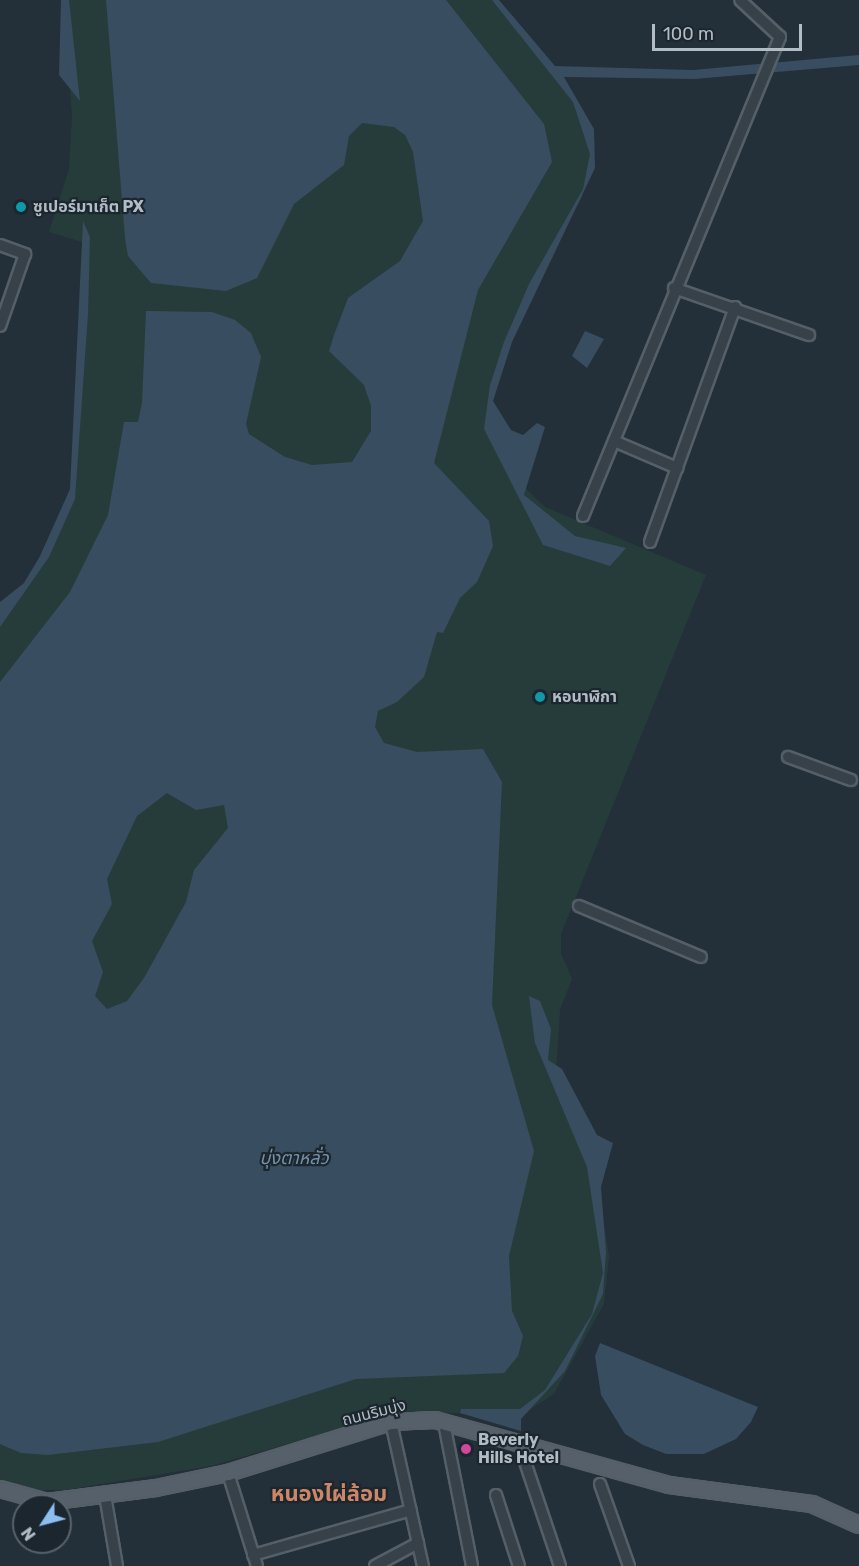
<!DOCTYPE html>
<meta charset="utf-8">
<style>
body{margin:0}
#map{position:relative;width:859px;height:1566px;overflow:hidden;background:#232f39;font-family:Rubik,"Noto Sans Thai",sans-serif}
div>[style]{position:absolute}
.green>*{inset:0;background:#263c3b}
.water>*{inset:0;background:#384d5f}
.roads{filter:drop-shadow(2px 0 #555f67) drop-shadow(-2px 0 #555f67) drop-shadow(0 2px #555f67) drop-shadow(0 -2px #555f67)}
.minor>*{height:10px;margin:-5px;padding:0 5px;transform-origin:5px;border-radius:5px;background:#37414a}
.major>*{height:14px;margin:-7px;padding:0 7px;transform-origin:7px;border-radius:7px;background:#55606a}
.dots>*{width:16px;height:16px;translate:-50% -50%;box-sizing:border-box;border:3px solid #1c262e;border-radius:50%}
span{translate:-50% -50%;white-space:nowrap;text-align:center;line-height:1.15;-webkit-text-stroke:4.5px #1c262e;paint-order:stroke}
.poi-label{font-size:16px;color:#b2bcc5;font-weight:700}
.left{translate:0 -50%;text-align:left}
.street-label{font-size:16px;color:#b2bcc5}
.water-label{font-size:18px;color:#7490a7;font-style:italic}
.district-label{font-size:22px;color:#cd8766;font-weight:700}
.north{position:absolute;left:12px;top:1494px;width:60px;height:60px;box-sizing:border-box;background:#1c262e;border:2px solid #58626a;border-radius:50%;rotate:234deg;font-size:16px;font-weight:700;line-height:24px;text-align:center;color:#b2bcc5}
.north::after{content:'';display:block;margin:auto;width:21px;height:27px;background:#8cbef1;clip-path:polygon(50% 0,100% 100%,50% 72%,0 100%)}
.scale{position:absolute;left:652px;top:24px;width:150px;height:27px;box-sizing:border-box;border:3px solid #b2bcc5;border-top:0;padding-left:8px;font-size:18px;line-height:21px;white-space:nowrap;color:#b2bcc5;-webkit-text-stroke:4px #1c262e;paint-order:stroke}
</style>
<div id="map">
<div class="green">
<i style="clip-path:polygon(64px 0,496px 0,573px 96px,595px 142px,582px 198px,538px 273px,490px 396px,507px 470px,545px 507px,706px 575px,561px 934px,561px 953px,572px 979px,560px 1010px,556px 1074px,600px 1198px,609px 1256px,604px 1304px,554px 1394px,520px 1416px,401px 1411px,211px 1466px,65px 1490px,30px 1490px,0 1480px,0 620px,27px 584px,70px 501px,80px 400px,85px 243px,49px 232px,69px 169px,72px 116px)"></i>
</div>
<div class="water">
<i style="clip-path:polygon(61px 0,69px 0,80px 101px,59px 75px)"></i>
<i style="clip-path:polygon(evenodd,106px 0,446px 0,544px 124px,552px 162px,478px 290px,434px 463px,489px 521px,493px 546px,477px 582px,460px 598px,443px 633px,437px 632px,424px 677px,397px 702px,378px 711px,375px 727px,384px 743px,417px 752px,483px 749px,502px 782px,492px 1005px,534px 1151px,509px 1256px,512px 1311px,523px 1336px,518px 1356px,504px 1373px,356px 1379px,158px 1442px,48px 1455px,21px 1453px,0 1444px,0 682px,70px 592px,108px 515px,124px 422px,138px 422px,142px 403px,146px 311px,212px 312px,235px 320px,251px 333px,261px 357px,246px 424px,249px 434px,285px 457px,312px 465px,352px 462px,371px 431px,371px 406px,364px 385px,329px 351px,334px 335px,348px 298px,400px 261px,423px 221px,413px 152px,405px 135px,394px 127px,362px 123px,349px 136px,344px 165px,294px 204px,257px 278px,226px 291px,151px 283px,128px 256px,125px 238px,106px 0,167px 793px,196px 810px,224px 805px,228px 828px,194px 870px,186px 902px,144px 978px,127px 1001px,107px 1009px,95px 996px,103px 972px,92px 941px,112px 904px,107px 879px,137px 816px,167px 793px)"></i>
<i style="clip-path:polygon(492px 0,499px 0,555px 66px,693px 70px,859px 55px,859px 65px,695px 79px,564px 77px,594px 129px,595px 168px,512px 342px,493px 401px,511px 430px,523px 435px,537px 423px,545px 427px,524px 495px,575px 536px,626px 548px,610px 566px,543px 545px,484px 429px,490px 385px,504px 342px,529px 284px,583px 189px,590px 154px,573px 102px)"></i>
<i style="clip-path:polygon(83px 221px,90px 237px,88px 314px,75px 499px,49px 557px,0 627px,0 602px,24px 583px,40px 556px,70px 489px)"></i>
<i style="clip-path:polygon(585px 331px,604px 339px,587px 368px,572px 356px)"></i>
<i style="clip-path:polygon(529px 996px,540px 1001px,551px 1029px,548px 1060px,562px 1069px,597px 1135px,613px 1143px,601px 1187px,606px 1252px,603px 1294px,565px 1371px,521px 1419px,521px 1431px,460px 1413px,461px 1409px,520px 1409px,545px 1390px,592px 1314px,603px 1273px,587px 1167px,535px 1043px)"></i>
<i style="clip-path:polygon(600px 1343px,758px 1407px,751px 1422px,736px 1439px,704px 1454px,666px 1454px,643px 1445px,625px 1434px,601px 1395px,595px 1356px)"></i>
</div>
<div class="roads">
<div class="minor">
<i style="left:0;top:245px;width:27px;rotate:20deg"></i>
<i style="left:25px;top:254px;width:76px;rotate:109.1deg"></i>
<i style="left:674px;top:288px;width:143px;rotate:19.2deg"></i>
<i style="left:614px;top:441px;width:69px;rotate:23.2deg"></i>
<i style="left:583px;top:516px;width:518px;rotate:-67.64deg"></i>
<i style="left:780px;top:37px;width:54px;rotate:-137.2deg"></i>
<i style="left:650px;top:542px;width:250px;rotate:-70.1deg"></i>
<i style="left:788px;top:757px;width:67px;rotate:20.1deg"></i>
<i style="left:579px;top:906px;width:132px;rotate:22.7deg"></i>
<i style="left:391px;top:1422px;width:148px;rotate:77.5deg"></i>
<i style="left:444px;top:1423px;width:146px;rotate:78.9deg"></i>
<i style="left:524px;top:1459px;width:113px;rotate:71.4deg"></i>
<i style="left:228px;top:1473px;width:97px;rotate:72.7deg"></i>
<i style="left:600px;top:1484px;width:87px;rotate:70.5deg"></i>
<i style="left:105px;top:1495px;width:72px;rotate:80.4deg"></i>
<i style="left:496px;top:1495px;width:75px;rotate:72.1deg"></i>
<i style="left:253px;top:1555px;width:164px;rotate:-15.9deg"></i>
<i style="left:375px;top:1566px;width:49px;rotate:-28.1deg"></i>
</div>
<div class="major">
<i style="left:0;top:1489px;width:49px;rotate:15.5deg"></i>
<i style="left:47px;top:1502px;width:110px;rotate:-7.3deg"></i>
<i style="left:156px;top:1488px;width:74px;rotate:-11.8deg"></i>
<i style="left:228px;top:1473px;width:171px;rotate:-17.4deg"></i>
<i style="left:391px;top:1422px;width:44px;rotate:-2.6deg"></i>
<i style="left:435px;top:1420px;width:243px;rotate:15.5deg"></i>
<i style="left:669px;top:1485px;width:144px;rotate:7.6deg"></i>
<i style="left:812px;top:1504px;width:51px;rotate:24.1deg"></i>
</div>
</div>
<div class="dots">
<i style="left:21px;top:207px;background:#0f9aa8"></i>
<i style="left:540px;top:697px;background:#0f9aa8"></i>
<i style="left:466px;top:1449px;background:#d1479c"></i>
</div>
<div class="poi-label">
<span class="left" style="left:33px;top:207px">ซูเปอร์มาเก็ต PX</span>
<span class="left" style="left:552px;top:697px">หอนาฬิกา</span>
<span class="left" style="left:478px;top:1449px">Beverly<br>Hills Hotel</span>
</div>
<div class="street-label">
<span style="left:374px;top:1413px;rotate:-14deg">ถนนริมบุ่ง</span>
</div>
<div class="water-label">
<span style="left:294px;top:1158px">บุ่งตาหลั่ว</span>
</div>
<div class="district-label">
<span style="left:329px;top:1494px">หนองไผ่ล้อม</span>
</div>
<div class="north">N</div>
<div class="scale">100 m</div>
</div>
